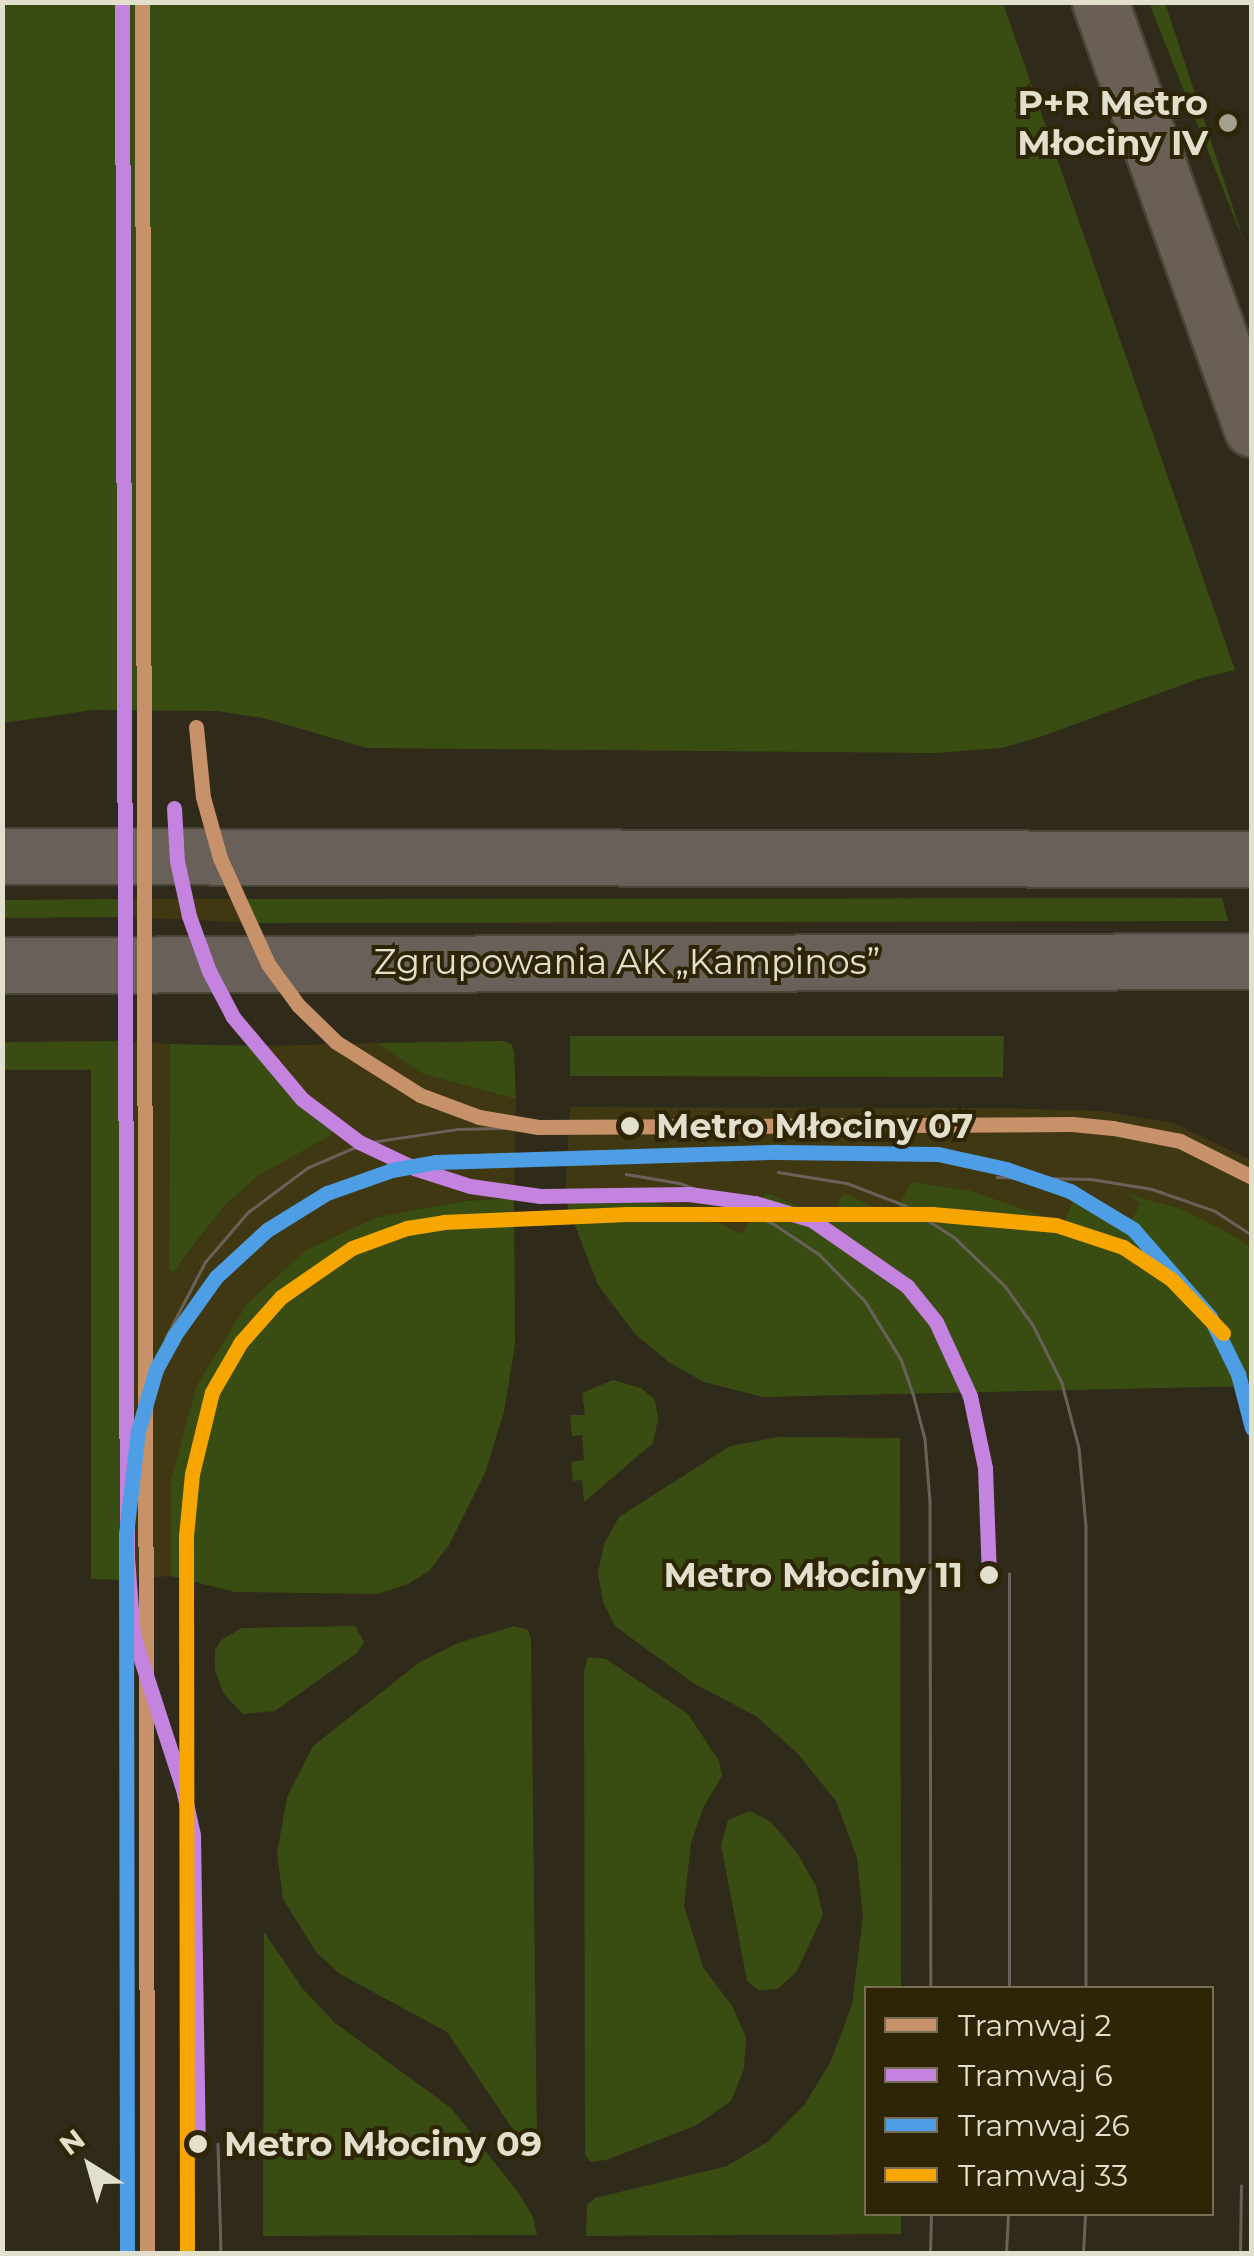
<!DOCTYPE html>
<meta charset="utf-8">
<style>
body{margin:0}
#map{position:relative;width:1254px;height:2256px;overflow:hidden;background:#2f2a19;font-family:Montserrat,sans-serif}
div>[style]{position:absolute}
.built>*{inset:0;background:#403713}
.green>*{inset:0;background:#394d12}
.roads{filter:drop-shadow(2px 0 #4a4637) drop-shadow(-2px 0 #4a4637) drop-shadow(0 2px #4a4637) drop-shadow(0 -2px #4a4637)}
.minor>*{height:55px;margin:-27.5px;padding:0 27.5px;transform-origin:27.5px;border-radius:27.5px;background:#6a605a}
.major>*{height:55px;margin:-27.5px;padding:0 27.5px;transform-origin:27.5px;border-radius:27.5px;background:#6a5f54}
.tram>*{height:2.5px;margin:-1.25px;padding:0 1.25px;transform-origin:1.25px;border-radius:1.25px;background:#69625a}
.tram-1>*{height:15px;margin:-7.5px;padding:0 7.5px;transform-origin:7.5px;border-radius:7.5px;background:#c7916a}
.tram-2>*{height:15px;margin:-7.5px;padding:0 7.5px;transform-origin:7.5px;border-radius:7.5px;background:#c483df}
.tram-3>*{height:15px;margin:-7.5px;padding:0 7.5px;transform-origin:7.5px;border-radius:7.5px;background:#4d9ee5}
.tram-4>*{height:15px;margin:-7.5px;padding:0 7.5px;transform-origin:7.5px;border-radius:7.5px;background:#f7a600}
.dots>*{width:28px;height:28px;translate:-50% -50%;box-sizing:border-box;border:5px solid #2d2506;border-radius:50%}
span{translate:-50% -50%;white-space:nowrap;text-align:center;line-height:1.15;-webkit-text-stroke:8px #2d2506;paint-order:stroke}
.poi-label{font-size:35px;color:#e3dfcd;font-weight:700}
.right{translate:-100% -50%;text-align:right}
.street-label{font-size:35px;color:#e3dfcd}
.stop-label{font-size:35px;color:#e3dfcd;font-weight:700}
.left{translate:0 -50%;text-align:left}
.frame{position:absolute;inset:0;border:5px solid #e3dfcd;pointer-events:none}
.legend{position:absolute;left:864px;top:1986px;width:350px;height:230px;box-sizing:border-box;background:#2d2506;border:2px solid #766f56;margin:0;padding:12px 18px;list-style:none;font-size:30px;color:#e3dfcd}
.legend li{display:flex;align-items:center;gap:20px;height:50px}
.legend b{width:50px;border:2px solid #766f56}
.north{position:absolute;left:40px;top:2116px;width:100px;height:100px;-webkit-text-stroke:8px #2d2506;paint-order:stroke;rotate:323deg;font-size:28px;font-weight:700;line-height:40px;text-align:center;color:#e3dfcd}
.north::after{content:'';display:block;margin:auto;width:35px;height:45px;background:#e3dfcd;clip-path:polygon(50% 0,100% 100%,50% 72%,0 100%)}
</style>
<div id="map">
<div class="built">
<i style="clip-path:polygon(126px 899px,245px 899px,255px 923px,125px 917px)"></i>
<i style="clip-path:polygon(124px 1041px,170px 1044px,169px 1269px,181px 1264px,224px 1206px,259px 1175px,330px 1136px,329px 1118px,279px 1078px,257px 1046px,376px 1043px,423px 1074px,516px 1099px,514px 1198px,464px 1201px,377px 1217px,306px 1250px,171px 1480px,171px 1576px,121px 1580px)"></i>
<i style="clip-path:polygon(570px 1107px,1003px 1108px,1101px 1111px,1173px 1123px,1251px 1160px,1251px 1248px,1182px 1209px,1129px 1194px,1140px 1204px,1132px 1219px,1105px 1208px,1064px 1223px,972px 1191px,892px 1216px,830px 1220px,766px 1192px,742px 1234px,700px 1214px,654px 1203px,565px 1199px)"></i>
</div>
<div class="green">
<i style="clip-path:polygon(2px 3px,1003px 3px,1235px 670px,1198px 679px,1040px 737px,1001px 748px,936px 753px,367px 748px,263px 718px,217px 711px,93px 710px,3px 723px)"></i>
<i style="clip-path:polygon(1149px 3px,1165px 3px,1251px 262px,1245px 244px)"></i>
<i style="clip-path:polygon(1222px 898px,1228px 921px,255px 923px,245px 899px)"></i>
<i style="clip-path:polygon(126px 899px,125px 917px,3px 918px,3px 900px)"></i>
<i style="clip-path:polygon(570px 1036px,1004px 1036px,1003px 1077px,570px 1076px)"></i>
<i style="clip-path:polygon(124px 1041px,121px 1580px,91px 1579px,91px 1070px,3px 1070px,2px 1042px)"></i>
<i style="clip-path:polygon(503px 1041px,512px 1045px,514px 1052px,516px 1099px,423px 1074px,376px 1043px)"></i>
<i style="clip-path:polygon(170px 1044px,257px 1046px,279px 1078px,334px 1126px,330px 1136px,259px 1175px,224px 1206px,173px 1273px,169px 1269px)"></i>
<i style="clip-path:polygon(912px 1182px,972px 1191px,1064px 1223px,1074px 1199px,1132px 1219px,1140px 1204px,1129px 1194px,1182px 1209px,1239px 1239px,1251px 1248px,1251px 1386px,763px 1397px,704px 1382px,670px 1363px,635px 1334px,598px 1285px,565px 1199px,654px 1203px,700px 1214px,742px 1234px,766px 1192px,830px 1220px,844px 1193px,892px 1216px)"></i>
<i style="clip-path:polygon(514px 1198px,515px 1344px,504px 1412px,485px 1473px,449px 1545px,429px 1571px,408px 1584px,377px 1594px,235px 1592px,171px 1576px,171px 1480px,197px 1385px,247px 1304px,306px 1250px,377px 1217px,464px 1201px)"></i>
<i style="clip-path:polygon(613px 1380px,641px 1388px,655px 1400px,658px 1419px,653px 1443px,584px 1502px,582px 1480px,573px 1481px,571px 1462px,584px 1460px,582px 1435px,572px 1436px,570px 1415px,585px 1415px,582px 1393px)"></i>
<i style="clip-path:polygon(778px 1437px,900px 1438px,901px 1988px,866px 1988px,866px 2214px,901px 2214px,901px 2234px,586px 2236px,587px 2205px,595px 2198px,727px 2166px,769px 2141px,805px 2104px,831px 2061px,852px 2005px,863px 1916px,857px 1858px,836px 1801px,798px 1754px,756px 1716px,693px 1683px,615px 1626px,603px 1602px,598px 1573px,604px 1544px,619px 1517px,730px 1446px)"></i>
<i style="clip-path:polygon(355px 1626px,364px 1642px,357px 1653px,275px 1711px,243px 1714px,224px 1694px,215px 1671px,215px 1650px,221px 1640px,242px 1628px)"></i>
<i style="clip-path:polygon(514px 1626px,528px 1630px,531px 1639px,537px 2144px,527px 2150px,447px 2032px,340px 1974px,316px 1952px,283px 1899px,277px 1853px,287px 1797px,313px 1746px,420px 1662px,458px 1643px)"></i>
<i style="clip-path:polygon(588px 1657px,606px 1659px,688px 1714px,719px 1761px,722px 1776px,703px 1808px,691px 1843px,684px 1906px,703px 1967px,732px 2006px,746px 2037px,744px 2068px,731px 2101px,695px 2126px,606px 2160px,590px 2162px,585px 2155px,584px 1671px)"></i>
<i style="clip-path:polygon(750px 1811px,771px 1822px,797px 1853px,816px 1886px,823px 1915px,797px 1971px,778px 1989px,758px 1990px,747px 1981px,721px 1845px,728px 1820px)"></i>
<i style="clip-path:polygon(264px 1932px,303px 1989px,335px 2023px,451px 2108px,518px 2192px,533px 2217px,537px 2235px,263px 2236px)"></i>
</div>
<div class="roads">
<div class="minor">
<i style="left:2px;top:856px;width:1250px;rotate:0.14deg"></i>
<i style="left:2px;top:965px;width:1250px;rotate:-0.18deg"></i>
</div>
<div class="major">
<i style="left:1100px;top:2px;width:453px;rotate:70.4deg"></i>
</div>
</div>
<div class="tram">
<i style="left:778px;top:1172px;width:70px;rotate:9.1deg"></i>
<i style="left:847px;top:1183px;width:61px;rotate:21.1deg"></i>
<i style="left:904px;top:1205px;width:59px;rotate:32.6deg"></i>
<i style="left:954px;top:1237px;width:71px;rotate:43.9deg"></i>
<i style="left:1005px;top:1286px;width:48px;rotate:54.3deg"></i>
<i style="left:1033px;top:1325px;width:65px;rotate:63.4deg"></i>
<i style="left:1062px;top:1383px;width:67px;rotate:75.3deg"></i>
<i style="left:1079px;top:1448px;width:78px;rotate:84.9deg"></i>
<i style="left:1086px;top:1526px;width:462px;rotate:90deg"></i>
<i style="left:626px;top:1174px;width:55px;rotate:9.5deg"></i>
<i style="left:680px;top:1183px;width:49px;rotate:21.4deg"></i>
<i style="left:726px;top:1201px;width:53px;rotate:25.6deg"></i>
<i style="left:774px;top:1224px;width:54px;rotate:33.7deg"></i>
<i style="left:819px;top:1254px;width:66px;rotate:45.6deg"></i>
<i style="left:865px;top:1301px;width:68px;rotate:58.2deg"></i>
<i style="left:901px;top:1359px;width:36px;rotate:71deg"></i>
<i style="left:913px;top:1393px;width:48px;rotate:75.4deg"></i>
<i style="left:925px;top:1439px;width:62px;rotate:85.4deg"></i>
<i style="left:930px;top:1501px;width:487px;rotate:89.9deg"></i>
<i style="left:997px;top:1177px;width:94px;rotate:1.2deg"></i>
<i style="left:1091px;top:1179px;width:62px;rotate:9.3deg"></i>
<i style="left:1152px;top:1189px;width:67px;rotate:19.2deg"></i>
<i style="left:1215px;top:1211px;width:44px;rotate:33deg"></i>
<i style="left:147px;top:1467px;width:66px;rotate:-85.7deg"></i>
<i style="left:152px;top:1401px;width:66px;rotate:-77.7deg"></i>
<i style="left:166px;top:1337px;width:85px;rotate:-62.5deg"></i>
<i style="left:205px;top:1262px;width:66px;rotate:-49.3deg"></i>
<i style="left:248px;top:1212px;width:74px;rotate:-36.7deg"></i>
<i style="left:307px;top:1168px;width:63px;rotate:-23.3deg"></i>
<i style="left:365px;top:1143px;width:94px;rotate:-8.6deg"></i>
<i style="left:458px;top:1129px;width:80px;rotate:-1.4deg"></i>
<i style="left:1009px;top:1988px;width:414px;rotate:-90deg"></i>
<i style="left:218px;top:2144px;width:110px;rotate:88.4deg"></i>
<i style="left:147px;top:2194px;width:60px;rotate:87.1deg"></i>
<i style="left:930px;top:2254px;width:40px;rotate:-88.6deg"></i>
<i style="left:1006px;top:2254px;width:40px;rotate:-87.1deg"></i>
<i style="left:1083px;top:2254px;width:40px;rotate:-87.1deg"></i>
<i style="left:1240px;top:2254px;width:68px;rotate:-89.2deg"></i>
</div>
<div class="tram-1">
<i style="left:142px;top:2px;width:2252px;rotate:89.87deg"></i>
<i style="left:196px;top:727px;width:70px;rotate:84.3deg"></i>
<i style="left:203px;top:797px;width:63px;rotate:74.4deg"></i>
<i style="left:220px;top:858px;width:116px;rotate:65.6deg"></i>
<i style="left:268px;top:964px;width:51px;rotate:53.8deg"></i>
<i style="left:298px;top:1005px;width:53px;rotate:44.2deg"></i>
<i style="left:336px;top:1042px;width:99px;rotate:32.2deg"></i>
<i style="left:420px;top:1095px;width:63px;rotate:20.4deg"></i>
<i style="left:479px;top:1117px;width:60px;rotate:9.6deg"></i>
<i style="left:538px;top:1127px;width:534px;rotate:-0.32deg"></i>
<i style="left:1072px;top:1124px;width:41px;rotate:5.6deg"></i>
<i style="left:1113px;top:1128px;width:68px;rotate:11deg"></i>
<i style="left:1180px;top:1141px;width:80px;rotate:26.6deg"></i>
</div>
<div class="tram-2">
<i style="left:122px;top:2px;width:1555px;rotate:89.82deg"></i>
<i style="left:127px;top:1557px;width:78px;rotate:85.6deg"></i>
<i style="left:133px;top:1635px;width:162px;rotate:72deg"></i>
<i style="left:183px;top:1789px;width:47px;rotate:77.7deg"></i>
<i style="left:193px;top:1835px;width:309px;rotate:89.1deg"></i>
<i style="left:174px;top:808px;width:53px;rotate:86.8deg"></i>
<i style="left:177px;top:861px;width:56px;rotate:77.7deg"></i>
<i style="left:189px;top:916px;width:59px;rotate:70deg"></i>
<i style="left:209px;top:971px;width:52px;rotate:62.4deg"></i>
<i style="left:233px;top:1017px;width:107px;rotate:49.9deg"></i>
<i style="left:302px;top:1099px;width:71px;rotate:37deg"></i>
<i style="left:359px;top:1142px;width:61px;rotate:25.3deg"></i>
<i style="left:414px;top:1168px;width:59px;rotate:17.8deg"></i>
<i style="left:470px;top:1186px;width:71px;rotate:8.1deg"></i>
<i style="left:540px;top:1196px;width:149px;rotate:-0.8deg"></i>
<i style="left:689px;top:1194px;width:67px;rotate:7.8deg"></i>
<i style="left:755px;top:1203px;width:59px;rotate:16.6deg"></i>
<i style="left:812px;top:1220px;width:116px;rotate:34.8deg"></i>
<i style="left:907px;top:1286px;width:46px;rotate:51.1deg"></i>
<i style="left:936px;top:1322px;width:81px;rotate:65.3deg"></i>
<i style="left:970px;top:1396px;width:74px;rotate:78.2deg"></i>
<i style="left:985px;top:1468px;width:107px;rotate:87.9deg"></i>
</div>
<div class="tram-3">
<i style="left:127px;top:2254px;width:720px;rotate:-90.08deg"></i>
<i style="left:126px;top:1534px;width:104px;rotate:-83.4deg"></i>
<i style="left:138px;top:1431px;width:65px;rotate:-73.8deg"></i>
<i style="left:156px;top:1369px;width:38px;rotate:-61deg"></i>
<i style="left:174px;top:1336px;width:72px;rotate:-54.6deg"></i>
<i style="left:216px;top:1277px;width:69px;rotate:-42.7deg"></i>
<i style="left:267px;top:1230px;width:70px;rotate:-31.7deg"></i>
<i style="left:327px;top:1193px;width:69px;rotate:-19.5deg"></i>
<i style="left:392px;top:1170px;width:45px;rotate:-10.3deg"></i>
<i style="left:436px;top:1162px;width:342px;rotate:-1.7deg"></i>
<i style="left:778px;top:1152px;width:160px;rotate:0.7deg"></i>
<i style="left:938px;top:1154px;width:70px;rotate:12.4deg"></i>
<i style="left:1006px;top:1169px;width:68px;rotate:19deg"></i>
<i style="left:1070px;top:1191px;width:74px;rotate:31.1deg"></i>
<i style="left:1133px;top:1229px;width:117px;rotate:48.8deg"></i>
<i style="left:1210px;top:1317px;width:64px;rotate:63.8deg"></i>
<i style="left:1238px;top:1374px;width:56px;rotate:75.5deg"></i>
</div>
<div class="tram-4">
<i style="left:187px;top:2254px;width:718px;rotate:-90.08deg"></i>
<i style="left:186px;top:1536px;width:62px;rotate:-84.5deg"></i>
<i style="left:192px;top:1474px;width:84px;rotate:-76.3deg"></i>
<i style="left:212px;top:1392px;width:58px;rotate:-59.9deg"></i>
<i style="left:241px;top:1342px;width:60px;rotate:-48.4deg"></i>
<i style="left:281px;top:1297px;width:86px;rotate:-34.6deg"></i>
<i style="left:352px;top:1248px;width:59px;rotate:-20deg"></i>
<i style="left:407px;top:1228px;width:36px;rotate:-9deg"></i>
<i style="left:443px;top:1222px;width:184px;rotate:-2.5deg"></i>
<i style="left:627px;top:1214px;width:305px"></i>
<i style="left:932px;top:1214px;width:124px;rotate:5.1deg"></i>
<i style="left:1056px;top:1225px;width:71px;rotate:18.2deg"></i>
<i style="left:1123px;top:1247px;width:58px;rotate:33.7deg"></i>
<i style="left:1171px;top:1279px;width:75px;rotate:46.1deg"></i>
</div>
<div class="dots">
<i style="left:1228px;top:123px;background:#a4a08e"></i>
<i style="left:630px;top:1126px;background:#e3dfcd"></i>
<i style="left:989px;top:1575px;background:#e3dfcd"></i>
<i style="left:198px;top:2144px;background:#e3dfcd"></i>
</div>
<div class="poi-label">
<span class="right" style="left:1208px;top:123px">P+R Metro<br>Młociny IV</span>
</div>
<div class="street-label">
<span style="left:627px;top:962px">Zgrupowania AK „Kampinos”</span>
</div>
<div class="stop-label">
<span class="left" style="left:656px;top:1126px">Metro Młociny 07</span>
<span class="right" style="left:963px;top:1575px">Metro Młociny 11</span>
<span class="left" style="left:224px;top:2144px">Metro Młociny 09</span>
</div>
<div class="frame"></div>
<ul class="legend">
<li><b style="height:12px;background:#c7916a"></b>Tramwaj 2</li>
<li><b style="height:12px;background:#c483df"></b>Tramwaj 6</li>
<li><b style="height:12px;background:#4d9ee5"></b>Tramwaj 26</li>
<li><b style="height:12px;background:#f7a600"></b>Tramwaj 33</li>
</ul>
<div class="north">N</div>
</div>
